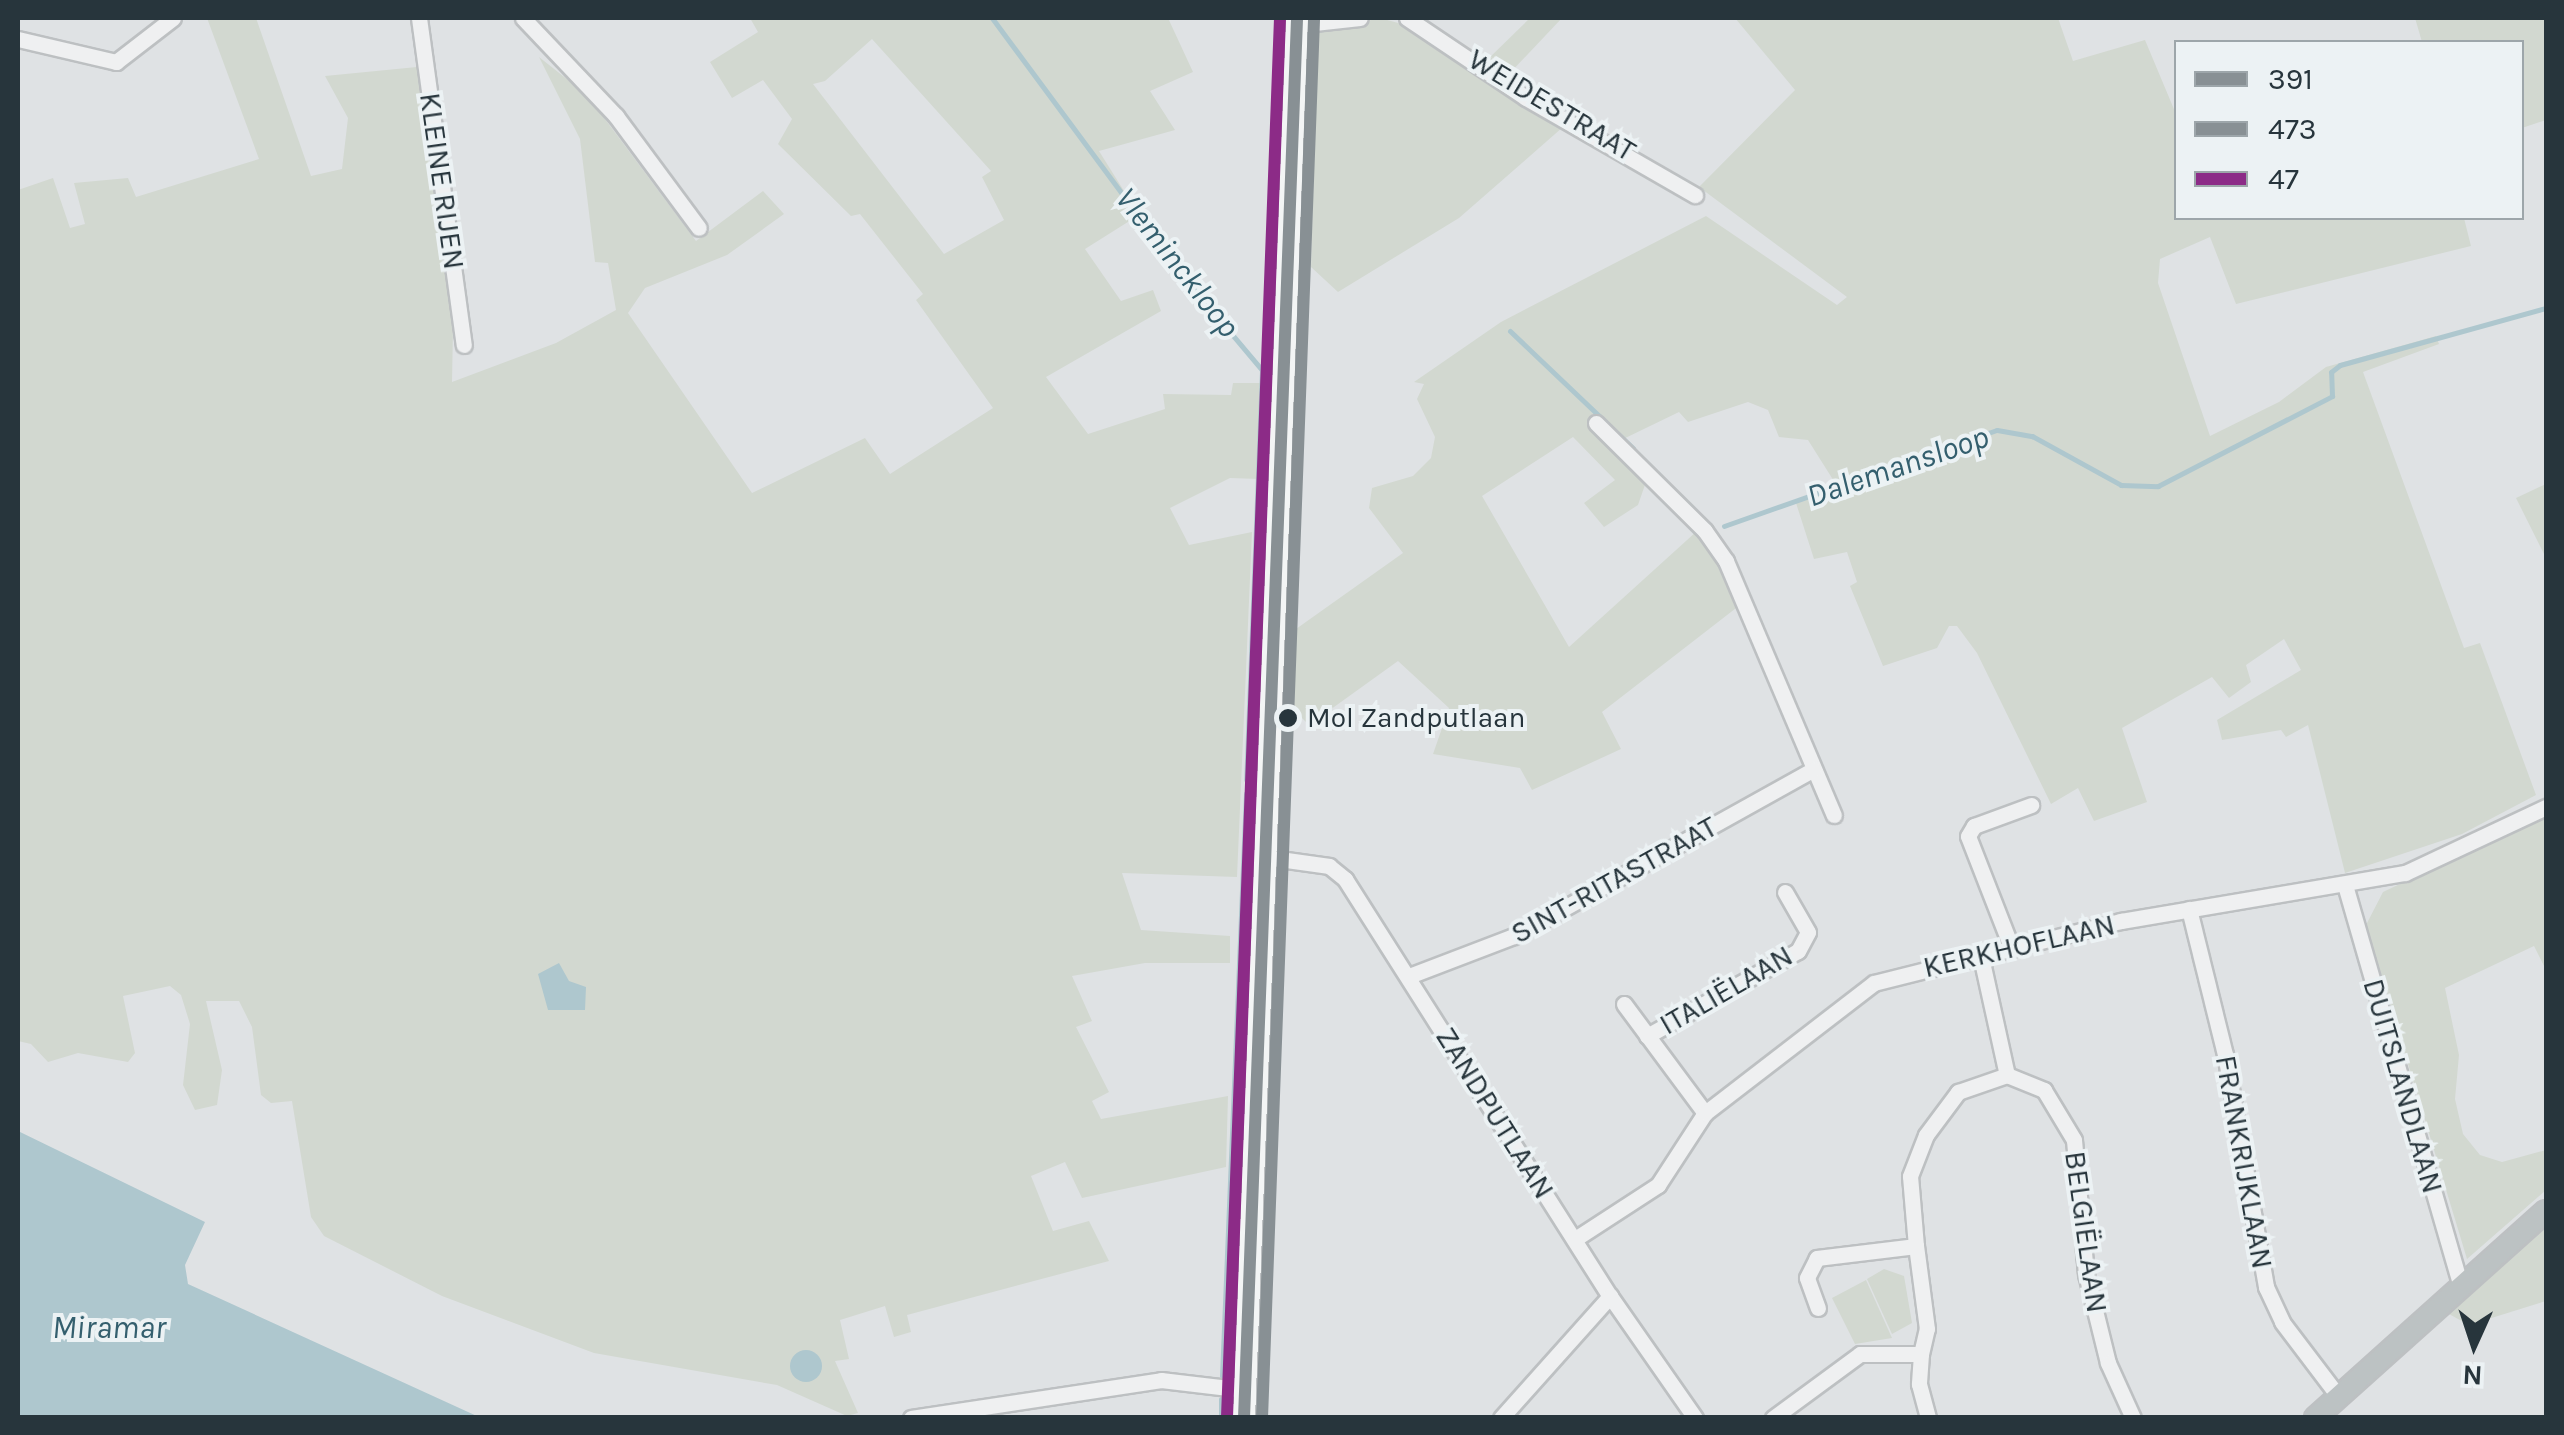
<!DOCTYPE html>
<meta charset="utf-8">
<style>
body{margin:0}
#map{position:relative;width:2564px;height:1435px;overflow:hidden;background:#dfe2e4;font-family:Karla,sans-serif}
div>[style]{position:absolute}
.green>*{inset:0;background:#d2d8d0}
.water>*{inset:0;background:#aec7ce}
.round{border-radius:50%}
.stream>*{height:5px;margin:-2.5px;padding:0 2.5px;transform-origin:2.5px;border-radius:2.5px;background:#aec7ce}
.roads{filter:drop-shadow(2px 0 #bdc0c2) drop-shadow(-2px 0 #bdc0c2) drop-shadow(0 2px #bdc0c2) drop-shadow(0 -2px #bdc0c2)}
.street>*{height:15px;margin:-7.5px;padding:0 7.5px;transform-origin:7.5px;border-radius:7.5px;background:#eff0f1}
.secondary>*{height:20px;margin:-10px;padding:0 10px;transform-origin:10px;border-radius:10px;background:#bcc2c3}
.primary>*{height:22px;margin:-11px;padding:0 11px;transform-origin:11px;border-radius:11px;background:#f3f5f5}
.bus-1>*{height:12px;margin:-6px;padding:0 6px;transform-origin:6px;border-radius:6px;background:#889094}
.bus-2>*{height:12px;margin:-6px;padding:0 6px;transform-origin:6px;border-radius:6px;background:#889094}
.bus-3>*{height:12px;margin:-6px;padding:0 6px;transform-origin:6px;border-radius:6px;background:#8c2b87}
.dots>*{width:28px;height:28px;translate:-50% -50%;box-sizing:border-box;border:5px solid #ecf2f4;border-radius:50%}
span{translate:-50% -50%;white-space:nowrap;text-align:center;line-height:1.15;-webkit-text-stroke:8px #ecf2f4;paint-order:stroke}
.bus-label{font-size:28px;color:#27353c}
.left{translate:0 -50%;text-align:left}
.street-label{font-size:30px;color:#27353c}
.water-label{font-size:32px;color:#345f6e;font-style:italic}
.frame{position:absolute;inset:0;border:20px solid #27353c;pointer-events:none}
.legend{position:absolute;left:2174px;top:40px;width:350px;height:180px;box-sizing:border-box;background:#ecf2f4;border:2px solid #9da6aa;margin:0;padding:12px 18px;list-style:none;font-size:30px;color:#27353c}
.legend li{display:flex;align-items:center;gap:20px;height:50px}
.legend b{width:50px;border:2px solid #9da6aa}
.north{position:absolute;left:2424px;top:1295px;width:100px;height:100px;-webkit-text-stroke:8px #ecf2f4;paint-order:stroke;rotate:183deg;font-size:28px;font-weight:700;line-height:40px;text-align:center;color:#27353c}
.north::after{content:'';display:block;margin:auto;width:35px;height:45px;background:#27353c;clip-path:polygon(50% 0,100% 100%,50% 72%,0 100%)}
</style>
<div id="map">
<div class="green">
<i style="clip-path:polygon(evenodd,207px 18px,256px 18px,311px 176px,342px 169px,348px 118px,325px 76px,417px 67px,453px 329px,452px 382px,556px 343px,616px 310px,608px 263px,595px 262px,580px 139px,539px 57px,587px 95px,696px 241px,763px 191px,784px 214px,727px 255px,645px 288px,628px 313px,752px 493px,865px 438px,890px 474px,993px 408px,916px 300px,923px 294px,860px 214px,851px 216px,778px 144px,792px 119px,763px 80px,732px 98px,710px 62px,758px 32px,750px 18px,1168px 18px,1193px 72px,1150px 91px,1175px 130px,1099px 151px,1139px 215px,1085px 249px,1121px 301px,1153px 290px,1161px 311px,1046px 377px,1088px 434px,1165px 409px,1163px 394px,1231px 395px,1233px 383px,1260px 383px,1259px 479px,1230px 478px,1170px 508px,1189px 545px,1252px 532px,1237px 877px,1122px 873px,1141px 930px,1230px 936px,1230px 963px,1145px 963px,1072px 976px,1092px 1021px,1076px 1027px,1109px 1092px,1092px 1101px,1101px 1119px,1228px 1096px,1226px 1167px,1082px 1198px,1065px 1162px,1031px 1176px,1053px 1231px,1089px 1221px,1109px 1261px,907px 1315px,911px 1332px,894px 1337px,885px 1306px,840px 1320px,849px 1359px,835px 1361px,858px 1413px,847px 1416px,777px 1385px,594px 1353px,442px 1296px,324px 1236px,311px 1217px,292px 1101px,271px 1103px,261px 1095px,252px 1027px,239px 1001px,206px 1001px,222px 1070px,217px 1105px,195px 1110px,183px 1085px,190px 1024px,181px 995px,170px 986px,123px 996px,135px 1053px,128px 1062px,78px 1053px,48px 1062px,31px 1044px,18px 1041px,18px 190px,53px 178px,70px 228px,85px 224px,74px 183px,128px 178px,136px 197px,259px 159px,207px 18px,872px 39px,991px 171px,982px 177px,1004px 220px,944px 254px,813px 84px,825px 81px,872px 39px)"></i>
<i style="clip-path:polygon(1380px 18px,1420px 29px,1496px 87px,1563px 127px,1459px 218px,1338px 292px,1311px 267px,1318px 32px)"></i>
<i style="clip-path:polygon(1530px 18px,1562px 18px,1509px 74px,1486px 61px)"></i>
<i style="clip-path:polygon(1735px 18px,2058px 18px,2073px 61px,2145px 40px,2176px 114px,2176px 218px,2464px 218px,2471px 246px,2236px 304px,2210px 237px,2160px 259px,2158px 283px,2210px 436px,2279px 402px,2326px 367px,2436px 336px,2439px 344px,2363px 372px,2464px 648px,2480px 643px,2536px 795px,2462px 834px,2345px 873px,2308px 725px,2286px 737px,2281px 730px,2222px 740px,2217px 720px,2301px 670px,2284px 639px,2246px 665px,2251px 682px,2229px 698px,2212px 677px,2122px 728px,2147px 802px,2094px 821px,2078px 788px,2051px 804px,1977px 653px,1957px 626px,1949px 626px,1937px 648px,1883px 666px,1850px 586px,1857px 582px,1847px 552px,1814px 559px,1796px 503px,1837px 486px,1808px 440px,1779px 437px,1768px 410px,1748px 402px,1688px 422px,1679px 412px,1615px 443px,1647px 479px,1638px 505px,1604px 527px,1584px 503px,1615px 480px,1573px 437px,1482px 496px,1569px 647px,1697px 531px,1706px 539px,1740px 605px,1602px 712px,1621px 749px,1532px 790px,1520px 768px,1433px 754px,1449px 708px,1398px 661px,1309px 725px,1294px 710px,1296px 629px,1403px 553px,1369px 508px,1372px 488px,1413px 476px,1431px 458px,1435px 437px,1417px 399px,1424px 384px,1414px 382px,1501px 322px,1706px 216px,1837px 305px,1847px 297px,1699px 187px,1795px 90px)"></i>
<i style="clip-path:polygon(2415px 18px,2546px 18px,2546px 120px,2522px 128px,2522px 42px,2422px 42px)"></i>
<i style="clip-path:polygon(2546px 484px,2546px 558px,2516px 498px)"></i>
<i style="clip-path:polygon(2546px 815px,2546px 970px,2534px 946px,2445px 988px,2459px 1055px,2455px 1099px,2463px 1134px,2480px 1155px,2502px 1162px,2546px 1150px,2546px 1190px,2467px 1259px,2366px 925px,2383px 892px)"></i>
<i style="clip-path:polygon(2546px 1227px,2546px 1301px,2469px 1325px,2449px 1314px)"></i>
<i style="clip-path:polygon(1884px 1269px,1904px 1276px,1912px 1323px,1892px 1334px,1867px 1279px)"></i>
<i style="clip-path:polygon(1866px 1280px,1892px 1338px,1855px 1344px,1832px 1298px)"></i>
</div>
<div class="water">
<i style="clip-path:polygon(559px 963px,569px 981px,586px 987px,585px 1010px,548px 1010px,538px 974px)"></i>
<i style="clip-path:polygon(18px 1131px,205px 1222px,185px 1265px,188px 1284px,479px 1417px,18px 1417px)"></i>
<i class="round" style="left:790px;top:1350px;width:32px;height:32px"></i>
</div>
<div class="stream">
<i style="left:992px;top:18px;width:320px;rotate:53.5deg"></i>
<i style="left:1182px;top:275px;width:124px;rotate:49.9deg"></i>
<i style="left:1262px;top:370px;width:410px;rotate:92.2deg"></i>
<i style="left:1510px;top:331px;width:170px;rotate:43.6deg"></i>
<i style="left:1724px;top:526px;width:289px;rotate:-19.4deg"></i>
<i style="left:1997px;top:430px;width:36px;rotate:10deg"></i>
<i style="left:2032px;top:436px;width:102px;rotate:28.8deg"></i>
<i style="left:2121px;top:485px;width:37px;rotate:2deg"></i>
<i style="left:2158px;top:486px;width:196px;rotate:-27.3deg"></i>
<i style="left:2332px;top:396px;width:24px;rotate:-92deg"></i>
<i style="left:2331px;top:372px;width:11px;rotate:-38deg"></i>
<i style="left:2340px;top:365px;width:214px;rotate:-15.5deg"></i>
<i style="left:1222px;top:1376px;width:583px;rotate:-87.64deg"></i>
<i style="left:1221px;top:1418px;width:19px;rotate:-90deg"></i>
</div>
<div class="roads">
<div class="street">
<i style="left:419px;top:18px;width:330px;rotate:82.2deg"></i>
<i style="left:523px;top:18px;width:135px;rotate:46.5deg"></i>
<i style="left:616px;top:116px;width:139px;rotate:53.5deg"></i>
<i style="left:1407px;top:18px;width:143px;rotate:33.9deg"></i>
<i style="left:1526px;top:98px;width:195px;rotate:29.9deg"></i>
<i style="left:1296px;top:25px;width:64px;rotate:-6.2deg"></i>
<i style="left:18px;top:39px;width:101px;rotate:13.2deg"></i>
<i style="left:116px;top:62px;width:72px;rotate:-37.7deg"></i>
<i style="left:1596px;top:423px;width:153px;rotate:44.7deg"></i>
<i style="left:1705px;top:531px;width:37px;rotate:55deg"></i>
<i style="left:1726px;top:561px;width:276px;rotate:67deg"></i>
<i style="left:1265px;top:857px;width:65px;rotate:8deg"></i>
<i style="left:1329px;top:866px;width:21px;rotate:39deg"></i>
<i style="left:1345px;top:879px;width:494px;rotate:57.6deg"></i>
<i style="left:1610px;top:1296px;width:149px;rotate:55.1deg"></i>
<i style="left:2345px;top:885px;width:417px;rotate:73.9deg"></i>
<i style="left:2189px;top:909px;width:149px;rotate:76.1deg"></i>
<i style="left:2225px;top:1054px;width:237px;rotate:80deg"></i>
<i style="left:2266px;top:1287px;width:38px;rotate:65deg"></i>
<i style="left:2282px;top:1322px;width:94px;rotate:52.8deg"></i>
<i style="left:2012px;top:949px;width:121px;rotate:-111.3deg"></i>
<i style="left:1968px;top:836px;width:12px;rotate:-59deg"></i>
<i style="left:1974px;top:826px;width:61px;rotate:-20.2deg"></i>
<i style="left:1981px;top:957px;width:121px;rotate:77.6deg"></i>
<i style="left:2007px;top:1075px;width:40px;rotate:22deg"></i>
<i style="left:2044px;top:1090px;width:58px;rotate:59deg"></i>
<i style="left:2074px;top:1140px;width:135px;rotate:84.9deg"></i>
<i style="left:2086px;top:1274px;width:92px;rotate:76.1deg"></i>
<i style="left:2108px;top:1363px;width:60px;rotate:65.6deg"></i>
<i style="left:1409px;top:976px;width:112px;rotate:-20.9deg"></i>
<i style="left:1514px;top:936px;width:343px;rotate:-29.1deg"></i>
<i style="left:1624px;top:1004px;width:136px;rotate:53.4deg"></i>
<i style="left:1647px;top:1036px;width:173px;rotate:-29.4deg"></i>
<i style="left:1798px;top:951px;width:21px;rotate:-62deg"></i>
<i style="left:1808px;top:932px;width:46px;rotate:-119.9deg"></i>
<i style="left:1575px;top:1239px;width:99px;rotate:-33deg"></i>
<i style="left:1658px;top:1185px;width:86px;rotate:-56.9deg"></i>
<i style="left:1705px;top:1113px;width:213px;rotate:-37.6deg"></i>
<i style="left:1874px;top:983px;width:255px;rotate:-14.1deg"></i>
<i style="left:2121px;top:921px;width:288px;rotate:-9.6deg"></i>
<i style="left:2405px;top:873px;width:156px;rotate:-25.1deg"></i>
<i style="left:1916px;top:1246px;width:70px;rotate:-94.9deg"></i>
<i style="left:1910px;top:1176px;width:44px;rotate:-68.7deg"></i>
<i style="left:1926px;top:1135px;width:54px;rotate:-53.3deg"></i>
<i style="left:1958px;top:1092px;width:52px;rotate:-19.1deg"></i>
<i style="left:1921px;top:1354px;width:30px;rotate:94deg"></i>
<i style="left:1919px;top:1384px;width:35px;rotate:75deg"></i>
<i style="left:911px;top:1418px;width:253px;rotate:-8.6deg"></i>
<i style="left:1161px;top:1380px;width:85px;rotate:6.8deg"></i>
<i style="left:1501px;top:1418px;width:164px;rotate:-48.2deg"></i>
<i style="left:1773px;top:1418px;width:108px;rotate:-36.3deg"></i>
<i style="left:1860px;top:1354px;width:61px"></i>
<i style="left:1921px;top:1354px;width:26px;rotate:-77deg"></i>
<i style="left:1927px;top:1329px;width:84px;rotate:-97.5deg"></i>
<i style="left:1916px;top:1246px;width:100px;rotate:173.1deg"></i>
<i style="left:1817px;top:1258px;width:22px;rotate:117deg"></i>
<i style="left:1807px;top:1278px;width:32px;rotate:70deg"></i>
</div>
<div class="secondary">
<i style="left:2315px;top:1418px;width:310px;rotate:-41.9deg"></i>
</div>
<div class="primary">
<i style="left:1244px;top:1418px;width:1401px;rotate:-87.83deg"></i>
</div>
</div>
<div class="bus-1">
<i style="left:1244px;top:1418px;width:1401px;rotate:-87.83deg"></i>
</div>
<div class="bus-2">
<i style="left:1262px;top:1418px;width:1400px;rotate:-87.87deg"></i>
</div>
<div class="bus-3">
<i style="left:1227px;top:1417px;width:1400px;rotate:-87.83deg"></i>
</div>
<div class="dots">
<i style="left:1288px;top:718px;background:#27353c"></i>
</div>
<div class="bus-label">
<span class="left" style="left:1307px;top:718px">Mol Zandputlaan</span>
</div>
<div class="street-label">
<span style="left:1552px;top:105px;rotate:31deg">WEIDESTRAAT</span>
<span style="left:442px;top:181px;rotate:82deg">KLEINE RIJEN</span>
<span style="left:1614px;top:880px;rotate:-29deg">SINT-RITASTRAAT</span>
<span style="left:2019px;top:946px;rotate:-13deg">KERKHOFLAAN</span>
<span style="left:1726px;top:990px;rotate:-30deg">ITALIËLAAN</span>
<span style="left:2403px;top:1086px;rotate:74deg">DUITSLANDLAAN</span>
<span style="left:1495px;top:1113px;rotate:58deg">ZANDPUTLAAN</span>
<span style="left:2244px;top:1162px;rotate:80deg">FRANKRIJKLAAN</span>
<span style="left:2086px;top:1232px;rotate:82deg">BELGIËLAAN</span>
</div>
<div class="water-label">
<span style="left:1177px;top:263px;rotate:52deg">Vleminckloop</span>
<span style="left:1898px;top:467px;rotate:-19deg">Dalemansloop</span>
<span style="left:109px;top:1328px">Miramar</span>
</div>
<div class="frame"></div>
<ul class="legend">
<li><b style="height:12px;background:#889094"></b>391</li>
<li><b style="height:12px;background:#889094"></b>473</li>
<li><b style="height:12px;background:#8c2b87"></b>47</li>
</ul>
<div class="north">N</div>
</div>
